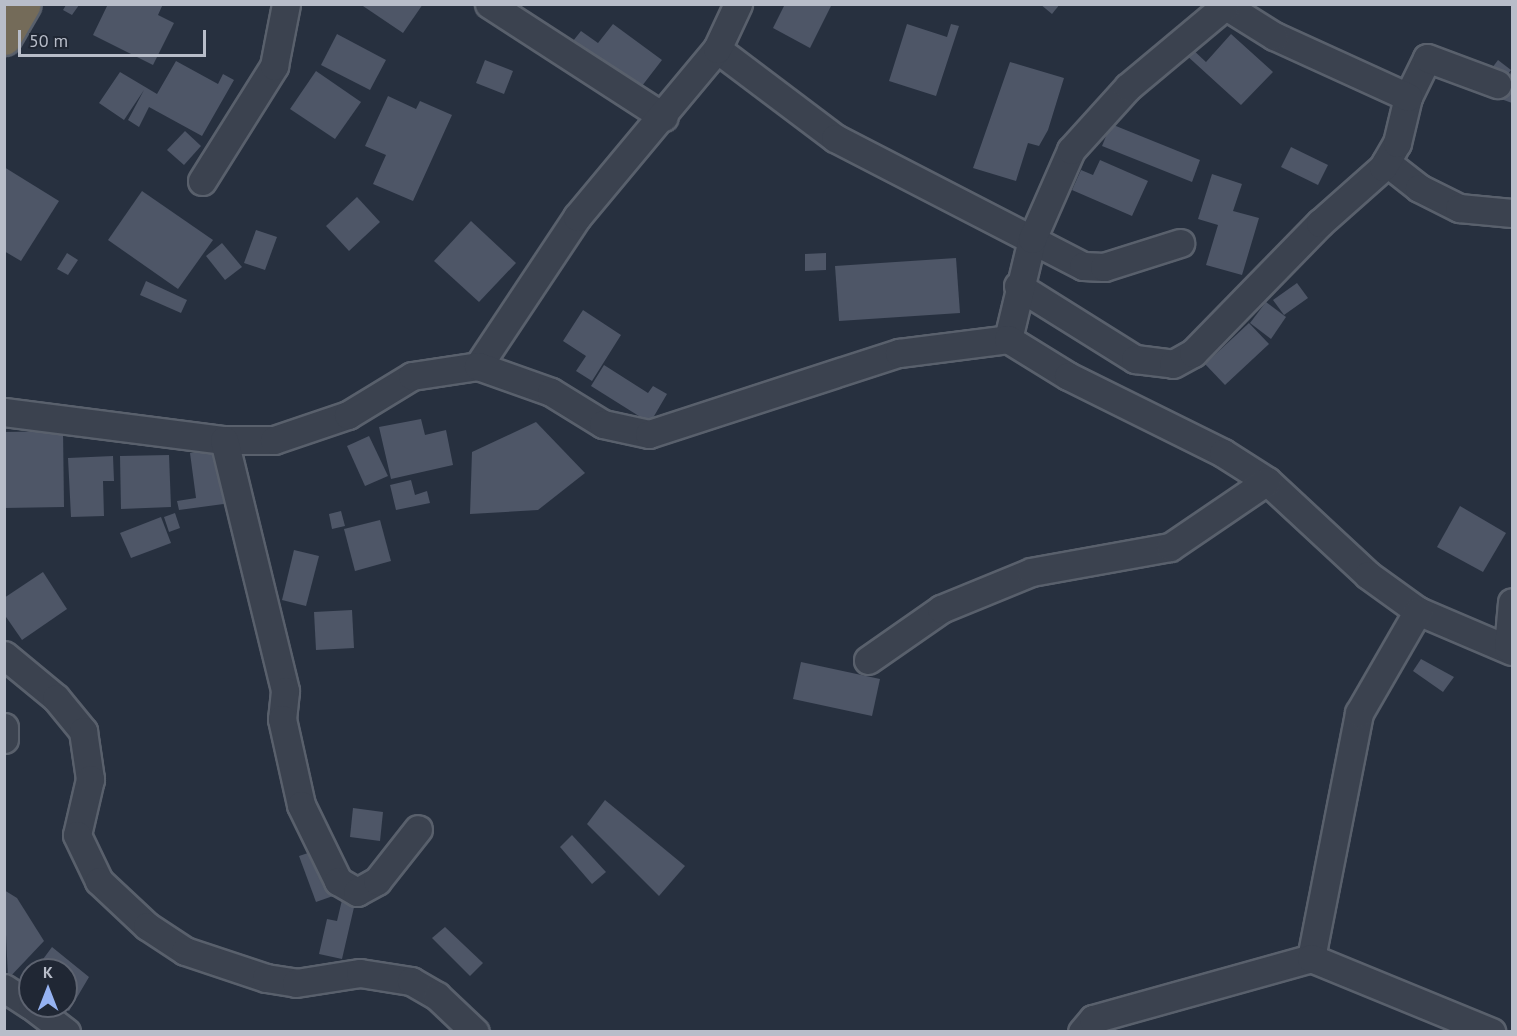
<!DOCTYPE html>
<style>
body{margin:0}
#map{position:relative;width:1517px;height:1036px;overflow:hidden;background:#27303f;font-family:"PT Sans",sans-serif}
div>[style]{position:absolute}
.building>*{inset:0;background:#4e5667}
.roads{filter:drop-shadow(2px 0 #59606c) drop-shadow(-2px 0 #59606c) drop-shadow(0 2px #59606c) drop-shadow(0 -2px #59606c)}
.street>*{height:27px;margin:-13.5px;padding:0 13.5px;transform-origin:13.5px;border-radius:13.5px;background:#3b424f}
.highway>*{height:33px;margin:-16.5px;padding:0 16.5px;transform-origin:16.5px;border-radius:16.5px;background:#746b59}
span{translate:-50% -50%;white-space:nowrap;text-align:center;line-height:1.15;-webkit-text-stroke:4.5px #202734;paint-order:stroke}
.frame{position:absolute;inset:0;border:6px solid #b8bdc9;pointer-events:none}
.north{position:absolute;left:18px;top:958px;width:60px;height:60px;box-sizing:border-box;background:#202734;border:2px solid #5d6370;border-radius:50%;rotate:0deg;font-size:16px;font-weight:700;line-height:24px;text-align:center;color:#b8bdc9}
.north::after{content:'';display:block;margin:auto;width:21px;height:27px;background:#95b2f1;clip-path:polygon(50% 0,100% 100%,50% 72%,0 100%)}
.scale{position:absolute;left:18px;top:30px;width:188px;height:27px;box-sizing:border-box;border:3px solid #b8bdc9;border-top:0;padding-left:8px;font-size:18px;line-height:21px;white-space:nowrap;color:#b8bdc9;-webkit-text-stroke:4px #202734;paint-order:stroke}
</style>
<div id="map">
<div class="building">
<i style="clip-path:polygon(108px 4px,163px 4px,158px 15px,174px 23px,153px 65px,93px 35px)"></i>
<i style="clip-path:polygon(360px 4px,423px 4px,403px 33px)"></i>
<i style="clip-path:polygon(785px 4px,832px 4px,810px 48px,773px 28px)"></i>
<i style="clip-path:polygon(1040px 4px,1060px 4px,1052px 14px)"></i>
<i style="clip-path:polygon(66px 5px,79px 5px,72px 15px,63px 10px)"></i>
<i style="clip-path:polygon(613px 24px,662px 60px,635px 95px,569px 46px,581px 31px,598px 43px)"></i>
<i style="clip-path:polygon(907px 24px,947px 37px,951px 24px,959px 26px,936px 96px,889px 81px)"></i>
<i style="clip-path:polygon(337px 34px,386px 60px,370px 90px,321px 65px)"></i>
<i style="clip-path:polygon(1231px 34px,1273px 72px,1241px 105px,1185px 54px,1191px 48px,1206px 62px)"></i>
<i style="clip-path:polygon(485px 60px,513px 71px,504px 94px,476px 83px)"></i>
<i style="clip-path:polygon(1498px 60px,1511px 70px,1500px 86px,1486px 76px)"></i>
<i style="clip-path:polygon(176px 61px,218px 84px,223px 74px,234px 80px,202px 136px,149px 107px,139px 127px,128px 120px,144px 90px,124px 120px,99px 103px,120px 72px,157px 94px)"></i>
<i style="clip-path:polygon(1010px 62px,1064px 78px,1048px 130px,1039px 146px,1028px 143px,1016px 181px,973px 168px)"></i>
<i style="clip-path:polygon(1512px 69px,1512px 103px,1501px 99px)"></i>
<i style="clip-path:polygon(316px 71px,361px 102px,335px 139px,290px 109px)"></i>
<i style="clip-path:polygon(388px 96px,416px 109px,420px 101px,452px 115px,413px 201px,373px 184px,386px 155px,365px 146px)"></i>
<i style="clip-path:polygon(1111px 124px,1200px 160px,1192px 182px,1102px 146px)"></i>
<i style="clip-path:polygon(185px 131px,201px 146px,184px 165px,167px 150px)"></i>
<i style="clip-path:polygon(1291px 147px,1328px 165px,1318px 185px,1281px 167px)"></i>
<i style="clip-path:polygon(1100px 160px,1148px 181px,1132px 216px,1072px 190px,1081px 170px,1093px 175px)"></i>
<i style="clip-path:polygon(4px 167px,59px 201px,21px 261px,4px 251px)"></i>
<i style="clip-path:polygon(1212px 174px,1242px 184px,1233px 211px,1259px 218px,1242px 275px,1206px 265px,1218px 225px,1198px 219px)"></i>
<i style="clip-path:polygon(142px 191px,213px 240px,178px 289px,108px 240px)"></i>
<i style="clip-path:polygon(357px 197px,380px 222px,349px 251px,326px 226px)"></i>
<i style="clip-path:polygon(471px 221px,516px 263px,479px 302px,434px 261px)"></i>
<i style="clip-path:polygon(256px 230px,277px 237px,265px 270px,244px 263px)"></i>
<i style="clip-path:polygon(222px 243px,242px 267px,225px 280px,206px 256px)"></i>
<i style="clip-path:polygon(67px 253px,78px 260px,68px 275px,57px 269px)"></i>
<i style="clip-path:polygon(826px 253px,826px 270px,805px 271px,805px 254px)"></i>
<i style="clip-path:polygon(956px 258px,960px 313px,839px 321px,835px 266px)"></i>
<i style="clip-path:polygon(146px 281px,187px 300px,181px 313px,140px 295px)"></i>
<i style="clip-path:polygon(1297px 283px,1308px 298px,1284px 315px,1273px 300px)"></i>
<i style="clip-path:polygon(1266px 302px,1286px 317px,1271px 339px,1250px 323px)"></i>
<i style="clip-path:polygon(583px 310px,621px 335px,592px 381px,576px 371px,586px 356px,563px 341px)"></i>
<i style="clip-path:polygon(1249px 323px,1269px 344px,1225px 385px,1205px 364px)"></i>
<i style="clip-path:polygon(604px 365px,648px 393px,653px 386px,667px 394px,650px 423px,591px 386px)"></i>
<i style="clip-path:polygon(421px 419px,425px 435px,446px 430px,453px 465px,391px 479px,379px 427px)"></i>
<i style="clip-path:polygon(536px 422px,585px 473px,538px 510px,470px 514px,472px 452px)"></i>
<i style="clip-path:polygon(63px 431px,64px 507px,4px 508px,4px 432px)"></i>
<i style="clip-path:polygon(369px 436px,388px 476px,365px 486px,347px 446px)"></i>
<i style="clip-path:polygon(223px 448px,231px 503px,179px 510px,177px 501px,196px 498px,190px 453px)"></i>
<i style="clip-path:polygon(169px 455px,171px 507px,121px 509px,120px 456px)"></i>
<i style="clip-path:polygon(113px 456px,114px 481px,103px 481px,104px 516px,71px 517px,68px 458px)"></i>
<i style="clip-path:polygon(411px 480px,415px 495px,427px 491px,430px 503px,396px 510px,390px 485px)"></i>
<i style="clip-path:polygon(1460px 506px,1506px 533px,1483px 572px,1437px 547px)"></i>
<i style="clip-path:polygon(341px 511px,345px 526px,332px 529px,329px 514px)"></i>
<i style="clip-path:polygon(175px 513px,180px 528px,169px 532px,164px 517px)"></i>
<i style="clip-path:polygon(161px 517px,171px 543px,131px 558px,120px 533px)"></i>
<i style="clip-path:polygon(380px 520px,391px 561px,355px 571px,344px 529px)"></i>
<i style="clip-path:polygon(294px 550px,319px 556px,306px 606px,282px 600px)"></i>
<i style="clip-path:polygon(43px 572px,67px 609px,22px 640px,4px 614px,4px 598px)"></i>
<i style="clip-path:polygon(352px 610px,354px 648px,316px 650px,314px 612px)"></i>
<i style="clip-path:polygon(1421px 659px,1454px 677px,1443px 692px,1413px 671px)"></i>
<i style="clip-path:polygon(801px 662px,880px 679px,872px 716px,793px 699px)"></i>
<i style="clip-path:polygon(605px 800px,685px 866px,659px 896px,587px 824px)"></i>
<i style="clip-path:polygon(353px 808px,383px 812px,380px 841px,350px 837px)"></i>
<i style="clip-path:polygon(572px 835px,606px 872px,592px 884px,560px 847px)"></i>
<i style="clip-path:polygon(317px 850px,333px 896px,316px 902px,299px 856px)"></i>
<i style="clip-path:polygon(4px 890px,17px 898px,44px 941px,8px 979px)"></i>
<i style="clip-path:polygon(342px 900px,355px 903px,342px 959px,319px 954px,327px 919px,337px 921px)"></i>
<i style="clip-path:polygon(445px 927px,483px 963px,470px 976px,432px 938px)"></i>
<i style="clip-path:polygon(52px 947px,89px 977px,69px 1011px,62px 1006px,66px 1006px,66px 970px,35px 970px)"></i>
</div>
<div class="roads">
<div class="street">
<i style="left:489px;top:4px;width:208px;rotate:32.9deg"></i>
<i style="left:717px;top:49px;width:148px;rotate:37deg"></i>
<i style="left:835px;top:138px;width:279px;rotate:27.3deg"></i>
<i style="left:1083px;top:266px;width:21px;rotate:3deg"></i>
<i style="left:1104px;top:267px;width:80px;rotate:-17.5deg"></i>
<i style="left:1408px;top:97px;width:43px;rotate:-64deg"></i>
<i style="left:1427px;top:58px;width:75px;rotate:20.4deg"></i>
<i style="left:1386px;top:162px;width:42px;rotate:38.2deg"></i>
<i style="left:1419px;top:188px;width:45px;rotate:26.6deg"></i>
<i style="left:1459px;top:208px;width:53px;rotate:5.4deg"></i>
<i style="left:202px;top:181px;width:136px;rotate:-57.9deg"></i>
<i style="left:274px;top:66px;width:63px;rotate:-79deg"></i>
<i style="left:1018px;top:286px;width:138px;rotate:32deg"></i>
<i style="left:1135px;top:359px;width:38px;rotate:7deg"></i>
<i style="left:1173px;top:364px;width:23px;rotate:-29deg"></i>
<i style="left:1193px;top:353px;width:182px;rotate:-45.7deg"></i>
<i style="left:1320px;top:223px;width:84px;rotate:-41.6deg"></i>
<i style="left:1383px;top:167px;width:28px;rotate:-60deg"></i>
<i style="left:1397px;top:143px;width:47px;rotate:-76.6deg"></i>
<i style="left:1408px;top:97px;width:147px;rotate:-155.5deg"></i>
<i style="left:1274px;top:36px;width:60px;rotate:-147.9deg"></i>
<i style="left:1008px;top:339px;width:103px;rotate:-76.5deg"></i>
<i style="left:1032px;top:239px;width:97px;rotate:-66.3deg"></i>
<i style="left:1071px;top:150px;width:85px;rotate:-47.9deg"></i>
<i style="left:1128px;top:87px;width:126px;rotate:-39.9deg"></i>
<i style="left:478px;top:366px;width:179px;rotate:-56.4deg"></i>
<i style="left:577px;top:217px;width:219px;rotate:-50.2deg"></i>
<i style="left:717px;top:49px;width:50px;rotate:-65deg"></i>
<i style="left:4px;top:412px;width:222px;rotate:7.3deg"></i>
<i style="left:224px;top:440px;width:50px"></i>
<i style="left:274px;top:440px;width:78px;rotate:-18.7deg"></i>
<i style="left:348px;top:415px;width:75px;rotate:-31.4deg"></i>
<i style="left:412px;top:376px;width:67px;rotate:-8.6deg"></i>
<i style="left:478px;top:366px;width:77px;rotate:19.6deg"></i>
<i style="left:551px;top:392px;width:61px;rotate:31.6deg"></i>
<i style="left:603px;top:424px;width:47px;rotate:12.3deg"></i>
<i style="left:649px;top:434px;width:263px;rotate:-18deg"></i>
<i style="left:899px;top:353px;width:110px;rotate:-7.3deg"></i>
<i style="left:1008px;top:339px;width:70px;rotate:31.7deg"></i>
<i style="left:1068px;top:376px;width:173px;rotate:26.4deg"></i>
<i style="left:1223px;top:453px;width:52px;rotate:32.5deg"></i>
<i style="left:1267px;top:481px;width:138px;rotate:42.9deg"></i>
<i style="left:1368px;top:575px;width:62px;rotate:35.8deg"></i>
<i style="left:1418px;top:611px;width:102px;rotate:23.1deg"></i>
<i style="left:224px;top:440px;width:258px;rotate:76.3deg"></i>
<i style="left:285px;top:691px;width:28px;rotate:96deg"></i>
<i style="left:282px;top:719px;width:88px;rotate:77.5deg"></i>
<i style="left:301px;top:805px;width:85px;rotate:64deg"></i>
<i style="left:338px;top:881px;width:22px;rotate:30deg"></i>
<i style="left:357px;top:892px;width:23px;rotate:-29deg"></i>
<i style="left:377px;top:881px;width:66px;rotate:-51.7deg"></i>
<i style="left:1508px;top:647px;width:45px;rotate:-84.9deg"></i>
<i style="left:4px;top:655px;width:67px;rotate:39.6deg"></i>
<i style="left:56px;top:698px;width:43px;rotate:50.7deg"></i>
<i style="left:83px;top:731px;width:49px;rotate:81.7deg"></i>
<i style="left:90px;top:779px;width:57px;rotate:103.1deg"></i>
<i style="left:77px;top:835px;width:51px;rotate:64.4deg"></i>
<i style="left:99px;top:881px;width:66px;rotate:43.2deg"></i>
<i style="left:147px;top:926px;width:45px;rotate:33.3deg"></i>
<i style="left:185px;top:951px;width:85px;rotate:18.4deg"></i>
<i style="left:266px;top:978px;width:30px;rotate:9deg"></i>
<i style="left:296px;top:983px;width:65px;rotate:-8.9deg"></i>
<i style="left:360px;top:973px;width:52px;rotate:8.9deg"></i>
<i style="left:411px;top:981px;width:30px;rotate:30deg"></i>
<i style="left:437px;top:996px;width:52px;rotate:43.5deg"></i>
<i style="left:868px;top:660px;width:89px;rotate:-34.9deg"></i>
<i style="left:941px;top:609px;width:97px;rotate:-22.3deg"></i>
<i style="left:1031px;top:572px;width:141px;rotate:-10.2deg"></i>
<i style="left:1170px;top:547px;width:117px;rotate:-34.2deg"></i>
<i style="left:4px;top:727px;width:12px;rotate:90deg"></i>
<i style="left:1311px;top:958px;width:250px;rotate:-78.9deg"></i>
<i style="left:1359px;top:713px;width:118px;rotate:-60deg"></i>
<i style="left:4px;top:988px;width:31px;rotate:33deg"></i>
<i style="left:32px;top:1006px;width:43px;rotate:37.4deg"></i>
<i style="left:1082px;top:1032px;width:17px;rotate:-50deg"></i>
<i style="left:1093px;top:1019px;width:226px;rotate:-15.6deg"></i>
<i style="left:1311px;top:958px;width:195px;rotate:22.3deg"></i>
</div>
<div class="highway">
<i style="left:4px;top:38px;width:39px;rotate:-60deg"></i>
</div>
</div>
<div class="frame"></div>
<div class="north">K</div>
<div class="scale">50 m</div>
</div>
